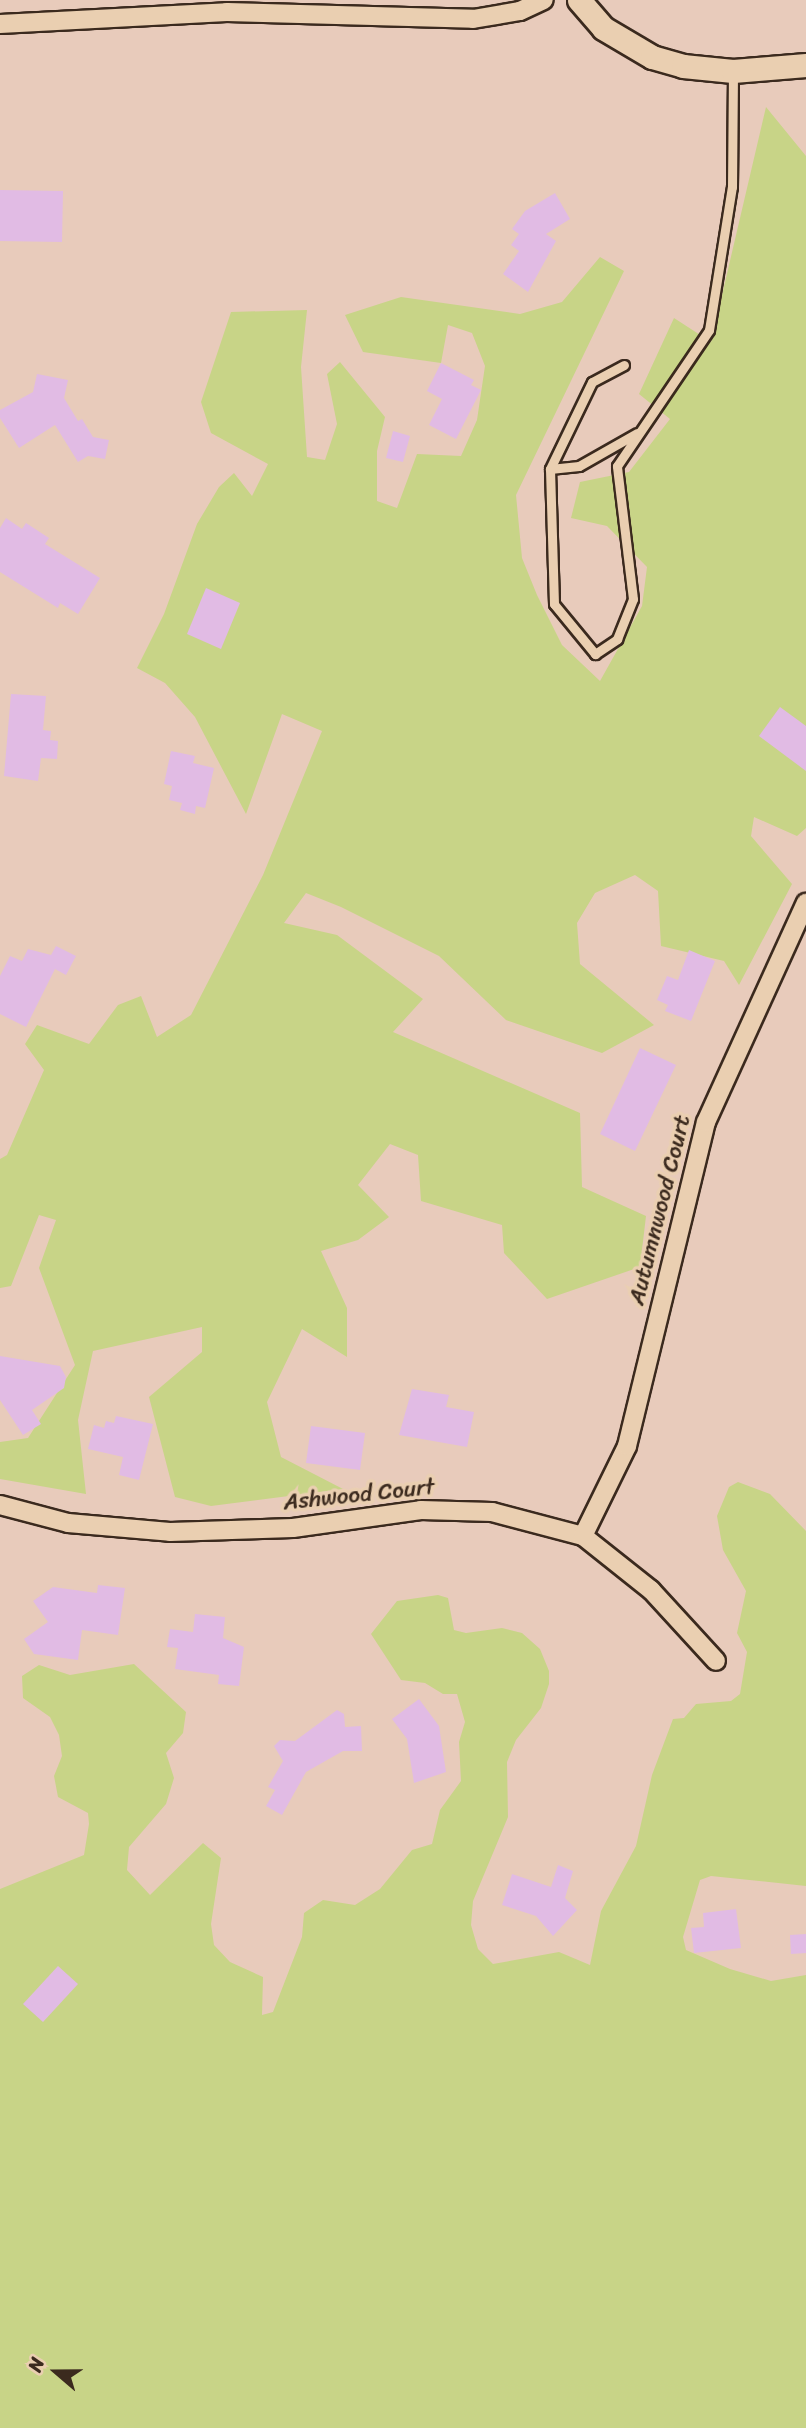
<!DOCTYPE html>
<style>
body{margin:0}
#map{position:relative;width:806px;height:2428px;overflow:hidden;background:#e8cbbb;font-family:Sriracha,sans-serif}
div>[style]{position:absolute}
.green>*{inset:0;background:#c8d487}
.building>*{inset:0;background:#e1bbe4}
.roads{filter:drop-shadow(2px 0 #3b2a1e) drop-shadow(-2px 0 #3b2a1e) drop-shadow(0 2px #3b2a1e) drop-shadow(0 -2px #3b2a1e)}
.service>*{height:9px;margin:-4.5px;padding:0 4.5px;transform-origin:4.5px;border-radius:4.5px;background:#eacfb1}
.minor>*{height:18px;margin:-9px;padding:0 9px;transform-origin:9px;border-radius:9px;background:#eacfb1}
.tertiary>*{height:23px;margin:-11.5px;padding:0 11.5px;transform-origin:11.5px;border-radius:11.5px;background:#eacfb1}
span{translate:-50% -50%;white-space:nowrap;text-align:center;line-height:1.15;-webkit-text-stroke:7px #eacfb1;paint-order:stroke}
.street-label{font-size:23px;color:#3b2a1e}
.north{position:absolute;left:21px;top:2337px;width:70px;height:70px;-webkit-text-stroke:5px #eacfb1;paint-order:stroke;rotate:290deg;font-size:19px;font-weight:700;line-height:28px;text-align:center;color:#3b2a1e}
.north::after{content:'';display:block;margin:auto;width:24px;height:32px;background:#3b2a1e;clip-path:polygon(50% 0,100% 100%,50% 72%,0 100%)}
</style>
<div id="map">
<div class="green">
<i style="clip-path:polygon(766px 107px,806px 156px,806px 828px,797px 836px,754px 817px,751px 836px,792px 884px,739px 985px,724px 961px,661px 946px,658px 891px,635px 875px,595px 893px,577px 923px,580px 964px,654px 1025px,602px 1053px,506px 1020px,439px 956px,341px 907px,306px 893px,284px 923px,337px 935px,423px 999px,393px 1032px,580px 1113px,582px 1187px,646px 1216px,640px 1267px,547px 1299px,504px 1253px,502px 1225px,421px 1201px,418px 1155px,390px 1144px,358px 1185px,389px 1217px,358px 1240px,321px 1251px,347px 1308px,347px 1357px,302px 1329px,267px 1402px,281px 1457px,343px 1489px,211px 1506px,175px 1497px,149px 1397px,202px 1352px,202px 1327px,93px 1351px,78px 1420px,86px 1494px,0 1479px,0 1442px,28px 1438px,75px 1365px,39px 1268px,56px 1220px,39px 1215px,11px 1286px,0 1288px,0 1159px,7px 1155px,44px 1070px,25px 1044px,37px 1025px,89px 1044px,118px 1005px,141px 996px,157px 1037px,191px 1015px,263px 875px,322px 731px,282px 714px,246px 814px,195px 717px,165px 683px,137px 668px,164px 614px,197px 524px,219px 487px,234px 473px,252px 496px,268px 464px,211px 433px,201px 402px,231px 312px,307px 310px,301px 367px,307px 457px,325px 460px,337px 424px,327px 374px,340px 362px,385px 417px,377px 451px,377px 501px,397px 508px,417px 454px,461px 456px,477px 420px,485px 366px,472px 333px,448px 325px,441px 363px,363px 352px,345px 315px,401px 297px,520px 314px,562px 302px,600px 257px,624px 271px,516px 495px,522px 558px,537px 595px,562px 645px,600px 681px,642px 606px,647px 567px,607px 526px,571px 518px,580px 482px,629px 472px,670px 419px,639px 394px,674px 318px,711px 342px)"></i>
<i style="clip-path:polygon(738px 1482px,770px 1494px,806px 1531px,806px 1886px,711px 1876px,700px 1880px,683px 1937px,686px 1950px,730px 1969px,771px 1981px,806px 1975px,806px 2428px,0 2428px,0 1889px,84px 1855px,89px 1824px,88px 1813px,58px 1797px,54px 1776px,62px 1756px,59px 1735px,50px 1717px,23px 1698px,22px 1676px,39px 1665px,70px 1675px,134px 1664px,186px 1712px,183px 1733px,166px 1753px,174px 1778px,166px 1804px,129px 1847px,127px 1870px,150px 1895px,203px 1843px,221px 1858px,211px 1924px,214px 1945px,230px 1962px,263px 1977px,262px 2015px,273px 2012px,302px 1937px,304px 1913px,323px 1900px,355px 1905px,380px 1889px,412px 1850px,432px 1844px,440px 1810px,461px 1781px,459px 1742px,465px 1722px,457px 1694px,443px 1694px,425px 1683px,401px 1680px,371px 1634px,397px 1601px,438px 1595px,448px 1598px,454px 1630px,466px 1633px,502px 1628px,522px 1633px,540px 1649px,549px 1671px,549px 1684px,541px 1708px,516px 1740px,507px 1762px,508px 1817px,473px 1901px,471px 1925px,478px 1949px,493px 1964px,559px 1952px,590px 1965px,601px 1911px,636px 1846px,652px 1775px,673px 1719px,684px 1718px,696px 1704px,731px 1701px,740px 1694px,747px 1652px,737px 1633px,746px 1591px,723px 1550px,717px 1516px,729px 1487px)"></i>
</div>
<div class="building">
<i style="clip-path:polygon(0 190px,63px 191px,62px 242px,0 241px)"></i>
<i style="clip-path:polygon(555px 193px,570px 219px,546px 234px,556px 241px,528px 292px,503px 274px,519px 251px,511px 245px,519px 234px,512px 229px,525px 211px)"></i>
<i style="clip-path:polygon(441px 363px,474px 380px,471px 385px,481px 390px,456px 439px,429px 425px,442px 399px,427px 391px)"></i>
<i style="clip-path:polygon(37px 374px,68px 380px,64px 398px,78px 421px,82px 419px,93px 437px,109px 440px,105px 459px,88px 456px,78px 462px,55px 425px,19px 448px,0 418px,0 410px,33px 392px)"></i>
<i style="clip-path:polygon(393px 431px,410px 436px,403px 462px,386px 458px)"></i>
<i style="clip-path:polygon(6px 518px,22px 529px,26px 523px,49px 538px,45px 544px,100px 578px,78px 614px,60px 603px,58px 608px,0 572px,0 528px)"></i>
<i style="clip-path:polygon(206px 588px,240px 603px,221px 649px,187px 634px)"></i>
<i style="clip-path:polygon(11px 694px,46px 696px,43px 730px,51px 731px,50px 740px,58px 741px,57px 759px,41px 758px,38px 781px,4px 776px)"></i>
<i style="clip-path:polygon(780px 707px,806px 726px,806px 771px,759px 736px)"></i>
<i style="clip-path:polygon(171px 751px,195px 756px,193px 763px,214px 768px,205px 808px,196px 806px,195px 814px,180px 810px,182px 803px,169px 800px,172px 786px,164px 784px)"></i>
<i style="clip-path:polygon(56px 946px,76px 956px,66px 975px,55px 969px,26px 1027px,0 1014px,0 976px,10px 956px,22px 961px,28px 949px,51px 955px)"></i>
<i style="clip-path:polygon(689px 950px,715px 961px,691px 1021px,665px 1011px,668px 1005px,657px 1000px,667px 976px,678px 980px)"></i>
<i style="clip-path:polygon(640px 1048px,676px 1065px,635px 1151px,600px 1134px)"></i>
<i style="clip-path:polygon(0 1356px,60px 1366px,66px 1377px,64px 1388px,32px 1410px,41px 1424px,23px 1435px,0 1400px)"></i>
<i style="clip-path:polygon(412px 1389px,449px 1395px,446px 1407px,474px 1412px,467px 1447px,399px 1435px)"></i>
<i style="clip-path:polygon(116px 1416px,153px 1424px,139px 1480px,119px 1475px,123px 1457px,88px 1449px,94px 1425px,104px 1428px,106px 1421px,114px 1423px)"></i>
<i style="clip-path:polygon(311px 1426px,365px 1433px,360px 1470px,306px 1463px)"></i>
<i style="clip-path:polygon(98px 1585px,125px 1588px,118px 1635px,82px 1630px,78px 1660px,34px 1654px,24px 1639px,48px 1622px,33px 1601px,53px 1587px,97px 1593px)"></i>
<i style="clip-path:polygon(195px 1614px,225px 1617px,223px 1638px,244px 1647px,239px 1686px,218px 1684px,219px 1675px,175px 1669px,178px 1648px,167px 1647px,170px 1629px,193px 1632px)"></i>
<i style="clip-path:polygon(419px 1699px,439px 1726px,446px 1772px,414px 1783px,407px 1739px,392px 1719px)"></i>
<i style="clip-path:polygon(337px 1710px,344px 1714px,345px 1727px,361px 1726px,362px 1751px,343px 1751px,306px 1772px,282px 1815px,266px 1806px,275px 1790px,268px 1787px,283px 1761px,274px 1746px,280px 1740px,295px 1741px)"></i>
<i style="clip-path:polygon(558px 1865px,573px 1871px,565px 1898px,577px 1910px,553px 1936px,536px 1916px,502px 1905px,512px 1874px,551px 1887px)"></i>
<i style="clip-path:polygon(736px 1909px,741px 1948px,694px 1953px,691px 1928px,704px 1927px,703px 1913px)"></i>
<i style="clip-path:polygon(806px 1934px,806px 1953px,791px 1954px,790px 1935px)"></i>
<i style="clip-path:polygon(58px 1966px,78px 1984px,43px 2022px,23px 2004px)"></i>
</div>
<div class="roads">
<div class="service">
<i style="left:624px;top:365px;width:36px;rotate:152deg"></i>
<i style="left:592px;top:382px;width:97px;rotate:115.8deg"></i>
<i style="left:550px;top:469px;width:135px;rotate:88.3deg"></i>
<i style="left:554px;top:604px;width:65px;rotate:50.6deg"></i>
<i style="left:595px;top:654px;width:27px;rotate:-34deg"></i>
<i style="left:617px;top:639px;width:43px;rotate:-68.2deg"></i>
<i style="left:633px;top:599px;width:134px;rotate:-96.9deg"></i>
<i style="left:617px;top:466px;width:164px;rotate:-55.9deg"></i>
<i style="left:709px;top:330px;width:145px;rotate:-80.9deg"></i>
<i style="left:732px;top:187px;width:114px;rotate:-89.5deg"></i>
<i style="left:550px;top:469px;width:29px;rotate:-6deg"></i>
<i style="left:579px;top:466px;width:67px;rotate:-29.6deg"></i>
</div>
<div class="minor">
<i style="left:0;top:24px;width:227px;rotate:-3deg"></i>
<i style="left:227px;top:12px;width:246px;rotate:1.6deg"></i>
<i style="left:473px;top:19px;width:48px;rotate:-9.7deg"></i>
<i style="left:520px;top:11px;width:26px;rotate:-25deg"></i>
<i style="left:0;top:1505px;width:70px;rotate:14.8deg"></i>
<i style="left:68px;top:1523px;width:102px;rotate:5deg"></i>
<i style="left:170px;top:1532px;width:123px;rotate:-1.9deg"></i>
<i style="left:293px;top:1528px;width:129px;rotate:-8deg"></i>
<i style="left:421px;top:1510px;width:71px;rotate:1.6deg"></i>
<i style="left:492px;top:1512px;width:94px;rotate:14.8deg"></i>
<i style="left:583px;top:1536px;width:87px;rotate:38.5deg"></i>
<i style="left:651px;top:1590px;width:96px;rotate:47.5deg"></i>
<i style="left:583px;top:1536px;width:100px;rotate:-63.9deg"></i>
<i style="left:627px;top:1446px;width:333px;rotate:-76.3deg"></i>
<i style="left:706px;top:1122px;width:241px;rotate:-65.5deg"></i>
</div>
<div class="tertiary">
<i style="left:579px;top:0;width:37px;rotate:49deg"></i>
<i style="left:603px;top:28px;width:57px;rotate:30.6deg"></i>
<i style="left:652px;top:57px;width:32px;rotate:16deg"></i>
<i style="left:683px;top:66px;width:50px;rotate:5.7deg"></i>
<i style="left:733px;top:71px;width:73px;rotate:-4.7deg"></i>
</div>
</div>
<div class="street-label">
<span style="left:660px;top:1210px;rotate:-76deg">Autumnwood Court</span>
<span style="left:359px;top:1495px;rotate:-6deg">Ashwood Court</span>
</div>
<div class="north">N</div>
</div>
